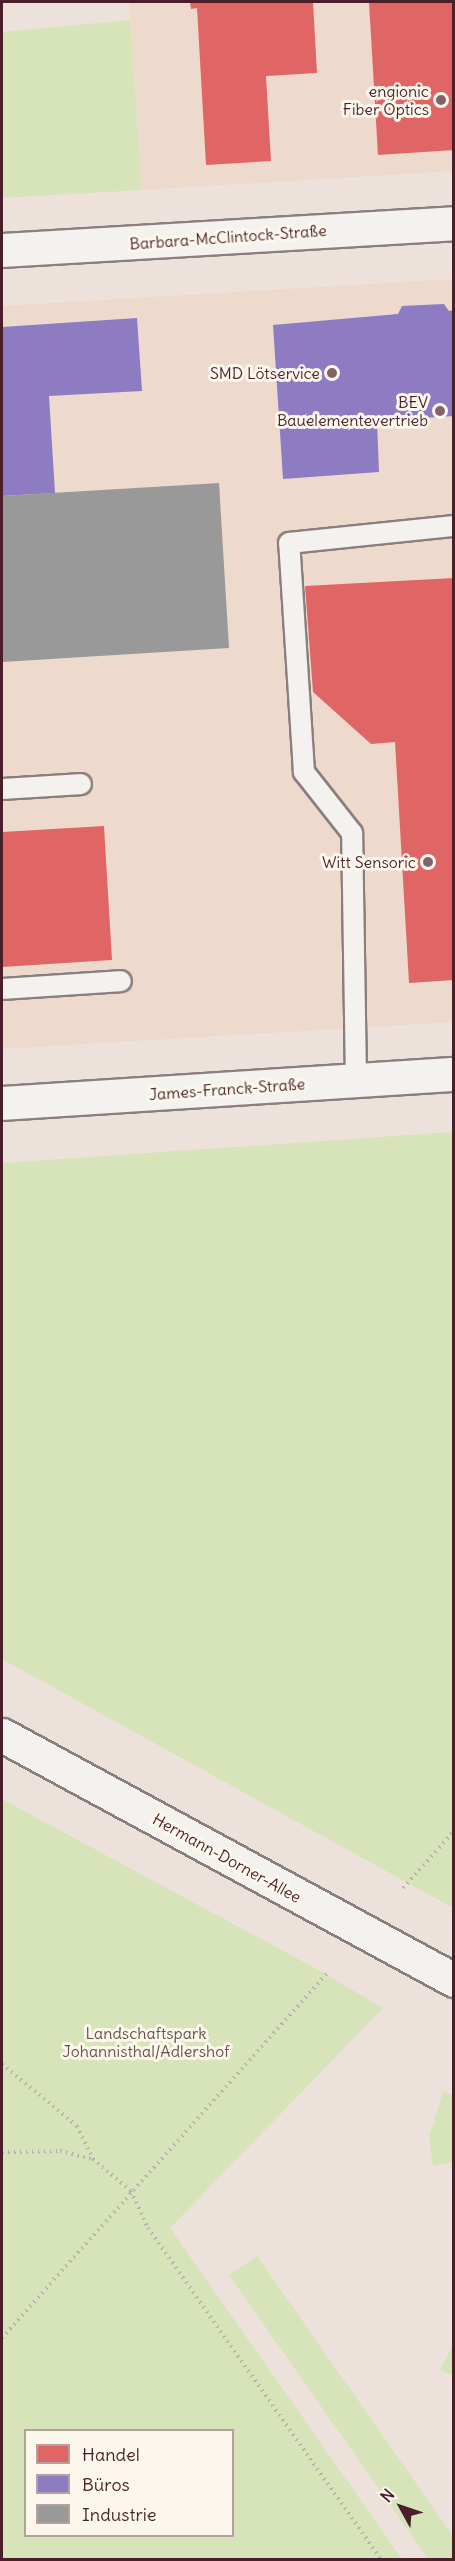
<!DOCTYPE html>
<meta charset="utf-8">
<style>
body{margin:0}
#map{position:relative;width:455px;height:2561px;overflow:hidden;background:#ece2db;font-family:Delius,sans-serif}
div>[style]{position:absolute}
.built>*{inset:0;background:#eed9cd}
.green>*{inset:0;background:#d7e4b9}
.shops>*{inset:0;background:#e06666}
.offices>*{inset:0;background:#8e7cc3}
.industry>*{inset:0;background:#999}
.path>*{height:4px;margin-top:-2px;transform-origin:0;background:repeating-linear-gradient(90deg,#b6b0ae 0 1.5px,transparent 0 6px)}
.roads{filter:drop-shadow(2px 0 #8b7e7e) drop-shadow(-2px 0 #8b7e7e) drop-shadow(0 2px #8b7e7e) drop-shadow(0 -2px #8b7e7e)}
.service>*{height:20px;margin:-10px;padding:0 10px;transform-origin:10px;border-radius:10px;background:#f4f2ee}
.minor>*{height:33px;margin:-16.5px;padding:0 16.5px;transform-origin:16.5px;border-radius:16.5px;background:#f4f2ee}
.tertiary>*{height:33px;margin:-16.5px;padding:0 16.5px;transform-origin:16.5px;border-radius:16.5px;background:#f4f2ee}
.dots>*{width:16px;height:16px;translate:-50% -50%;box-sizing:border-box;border:3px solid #fbf7ec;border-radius:50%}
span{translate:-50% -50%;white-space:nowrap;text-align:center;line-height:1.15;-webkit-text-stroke:6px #fbf7ec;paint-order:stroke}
.poi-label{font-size:16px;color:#4a1f2b}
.right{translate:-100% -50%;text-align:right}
.street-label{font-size:16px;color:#4a1f2b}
.park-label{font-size:16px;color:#695048}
.frame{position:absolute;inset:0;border:3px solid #4a1f2b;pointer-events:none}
.legend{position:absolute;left:24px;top:2429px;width:210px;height:108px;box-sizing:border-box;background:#fbf7ec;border:2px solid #b4a19f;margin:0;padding:8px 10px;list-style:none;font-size:18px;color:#4a1f2b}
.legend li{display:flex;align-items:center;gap:12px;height:30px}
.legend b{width:30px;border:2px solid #b4a19f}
.north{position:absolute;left:371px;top:2477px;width:60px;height:60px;-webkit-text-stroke:4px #fbf7ec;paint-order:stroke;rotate:310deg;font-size:16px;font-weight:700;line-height:24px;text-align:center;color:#4a1f2b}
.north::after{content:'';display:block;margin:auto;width:21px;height:27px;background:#4a1f2b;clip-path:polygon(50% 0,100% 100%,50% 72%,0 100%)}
</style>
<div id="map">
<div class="built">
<i style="clip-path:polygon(129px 2px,453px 2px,453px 171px,142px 190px)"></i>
<i style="clip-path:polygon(453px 279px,453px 1022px,2px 1049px,2px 306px)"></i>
</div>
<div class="green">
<i style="clip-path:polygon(130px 20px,142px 190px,2px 198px,2px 32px)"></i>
<i style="clip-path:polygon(453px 1132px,454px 1132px,453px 1908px,2px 1659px,2px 1163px)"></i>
<i style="clip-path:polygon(evenodd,2px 1799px,315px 1968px,383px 2008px,170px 2228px,402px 2559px,2px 2559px,2px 1799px,232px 2430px,232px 2536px,26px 2536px,26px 2430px,232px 2430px)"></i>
<i style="clip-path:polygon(443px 2091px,453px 2096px,453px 2162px,433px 2166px,429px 2138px)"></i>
<i style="clip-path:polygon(257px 2256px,453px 2536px,453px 2559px,428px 2559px,229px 2275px)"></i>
<i style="clip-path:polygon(453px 2345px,453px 2376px,440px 2369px)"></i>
</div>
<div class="shops">
<i style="clip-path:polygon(190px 2px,313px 2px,317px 73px,266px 76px,271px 161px,206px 165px,197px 8px,191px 9px)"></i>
<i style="clip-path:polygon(369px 2px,454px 2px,454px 150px,378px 155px)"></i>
<i style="clip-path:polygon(454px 578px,454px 980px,409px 983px,395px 742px,371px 744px,313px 692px,305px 586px)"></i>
<i style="clip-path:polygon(104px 826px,112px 960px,2px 967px,2px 832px)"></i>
</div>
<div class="offices">
<i style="clip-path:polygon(444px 304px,449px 311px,454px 310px,454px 416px,377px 421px,379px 472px,283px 479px,273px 325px,398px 314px,402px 306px)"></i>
<i style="clip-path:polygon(137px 318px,142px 391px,49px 396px,55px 493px,2px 496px,2px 327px)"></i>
</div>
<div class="industry">
<i style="clip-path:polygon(219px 483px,229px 648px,2px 662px,2px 496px)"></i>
</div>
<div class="path">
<i style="left:403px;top:1888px;width:76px;rotate:-48.2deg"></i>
<i style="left:2px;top:2064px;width:97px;rotate:39.6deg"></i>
<i style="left:77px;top:2126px;width:37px;rotate:64deg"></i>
<i style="left:93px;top:2159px;width:50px;rotate:40.1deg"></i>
<i style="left:131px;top:2191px;width:41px;rotate:65.3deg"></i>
<i style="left:148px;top:2228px;width:406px;rotate:54.9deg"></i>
<i style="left:2px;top:2152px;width:58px;rotate:-1deg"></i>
<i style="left:60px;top:2151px;width:33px;rotate:14deg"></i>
<i style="left:2px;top:2338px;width:490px;rotate:-48.3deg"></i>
</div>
<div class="roads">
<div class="service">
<i style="left:2px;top:789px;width:79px;rotate:-3.6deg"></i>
<i style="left:2px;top:989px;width:119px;rotate:-3.8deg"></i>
<i style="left:356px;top:1080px;width:247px;rotate:-90.9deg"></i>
<i style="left:352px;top:833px;width:78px;rotate:-128.2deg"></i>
<i style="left:304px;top:772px;width:229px;rotate:-93.7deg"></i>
<i style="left:289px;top:543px;width:166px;rotate:-5.9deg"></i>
</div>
<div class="minor">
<i style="left:2px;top:250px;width:453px;rotate:-3.4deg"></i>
<i style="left:2px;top:1103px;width:453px;rotate:-3.7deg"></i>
</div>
<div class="tertiary">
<i style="left:2px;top:1735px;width:514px;rotate:28.46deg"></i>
</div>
</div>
<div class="dots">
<i style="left:441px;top:100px;background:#836369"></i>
<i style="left:332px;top:373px;background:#836369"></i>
<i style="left:440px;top:411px;background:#836369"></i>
<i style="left:428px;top:862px;background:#836369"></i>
</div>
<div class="poi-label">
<span class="right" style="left:429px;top:100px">engionic<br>Fiber Optics</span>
<span class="right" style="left:320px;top:373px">SMD Lötservice</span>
<span class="right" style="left:428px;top:411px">BEV<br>Bauelementevertrieb</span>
<span class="right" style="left:416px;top:862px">Witt Sensoric</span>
</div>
<div class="street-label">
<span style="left:228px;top:237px;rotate:-4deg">Barbara-McClintock-Straße</span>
<span style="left:227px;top:1089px;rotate:-4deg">James-Franck-Straße</span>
<span style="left:227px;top:1858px;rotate:29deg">Hermann-Dorner-Allee</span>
</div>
<div class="park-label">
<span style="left:146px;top:2042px">Landschaftspark<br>Johannisthal/Adlershof</span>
</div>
<div class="frame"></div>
<ul class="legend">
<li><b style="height:16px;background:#e06666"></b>Handel</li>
<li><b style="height:16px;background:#8e7cc3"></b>Büros</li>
<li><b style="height:16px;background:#999"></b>Industrie</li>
</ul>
<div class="north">N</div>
</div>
